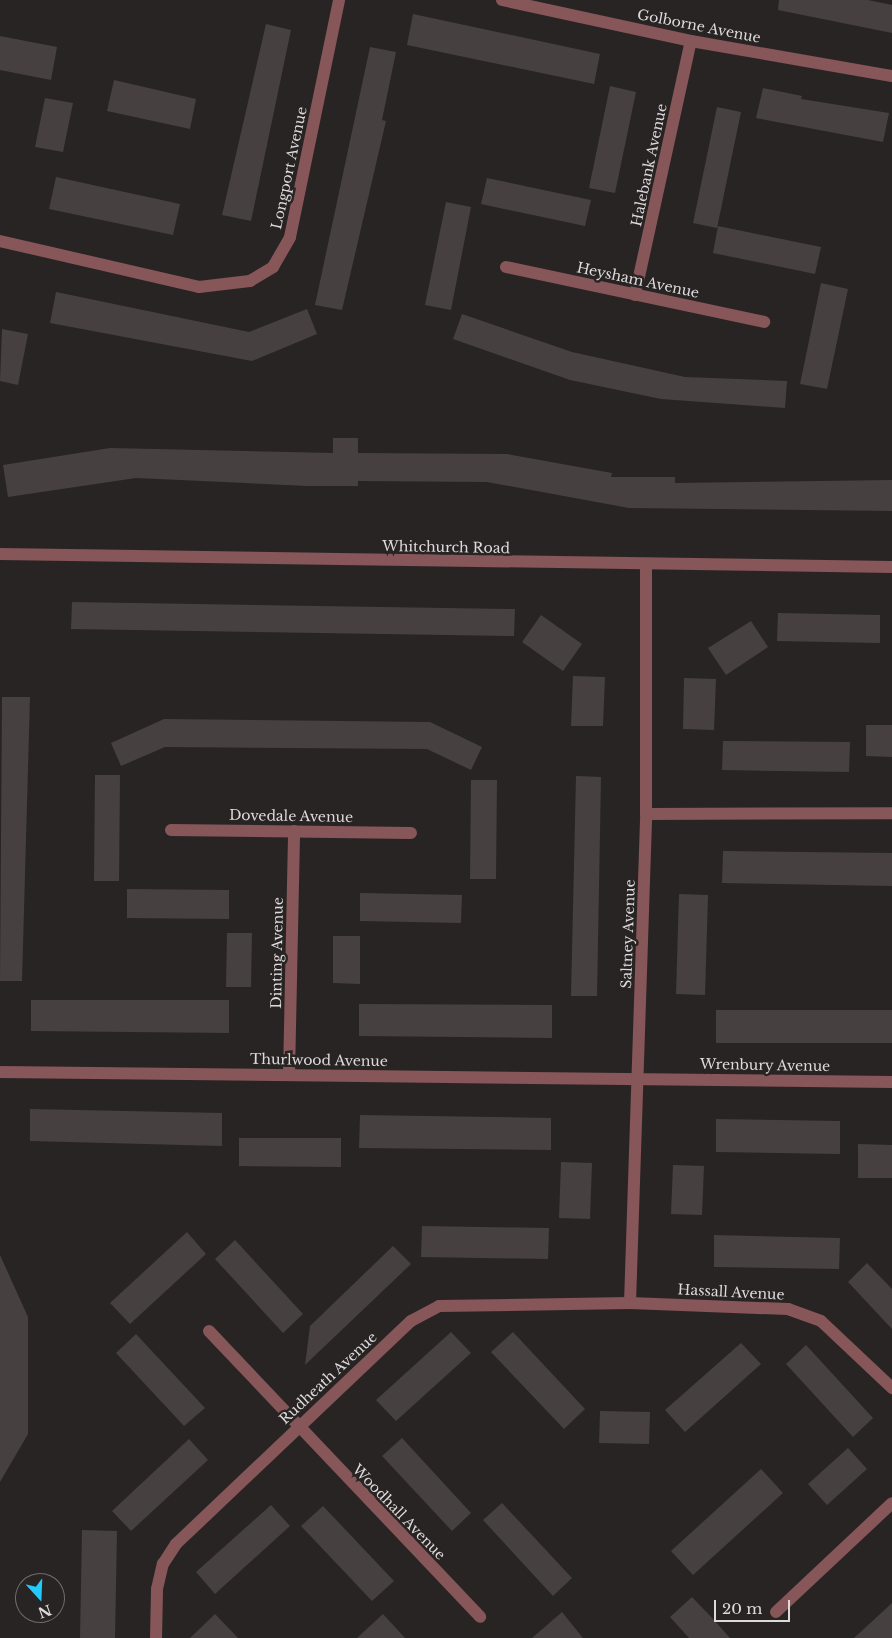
<!DOCTYPE html>
<style>
body{margin:0}
#map{position:relative;width:892px;height:1638px;overflow:hidden;background:#292424;font-family:"Libre Baskerville",serif}
div>[style]{position:absolute}
.building>*{inset:0;background:#464040}
.street>*{height:12px;margin:-6px;padding:0 6px;transform-origin:6px;border-radius:6px;background:#865658}
span{translate:-50% -50%;white-space:nowrap;text-align:center;line-height:1.15;-webkit-text-stroke:5px #292424;paint-order:stroke}
.street-label{font-size:14px;color:#dedadb}
.north{position:absolute;left:15px;top:1573px;width:50px;height:50px;box-sizing:border-box;background:#292424;border:1px solid #716d6d;border-radius:50%;rotate:160deg;font-size:14px;font-weight:700;line-height:20px;text-align:center;color:#dedadb}
.north::after{content:'';display:block;margin:auto;width:18px;height:22px;background:#22c9fe;clip-path:polygon(50% 0,100% 100%,50% 72%,0 100%)}
.scale{position:absolute;left:714px;top:1600px;width:76px;height:22px;box-sizing:border-box;border:2px solid #dedadb;border-top:0;padding-left:6px;font-size:15px;line-height:18px;white-space:nowrap;color:#dedadb;-webkit-text-stroke:4px #292424;paint-order:stroke}
</style>
<div id="map">
<div class="building">
<i style="clip-path:polygon(779px 0,868px 0,892px 5px,892px 33px,778px 10px)"></i>
<i style="clip-path:polygon(413px 14px,600px 54px,594px 84px,407px 45px)"></i>
<i style="clip-path:polygon(266px 24px,291px 30px,251px 221px,222px 215px)"></i>
<i style="clip-path:polygon(0 36px,57px 47px,51px 80px,0 70px)"></i>
<i style="clip-path:polygon(370px 47px,396px 52px,382px 120px,386px 121px,342px 310px,315px 305px)"></i>
<i style="clip-path:polygon(114px 80px,196px 99px,190px 129px,107px 111px)"></i>
<i style="clip-path:polygon(610px 86px,636px 92px,615px 193px,589px 188px)"></i>
<i style="clip-path:polygon(763px 88px,802px 96px,801px 99px,889px 113px,883px 142px,756px 118px)"></i>
<i style="clip-path:polygon(45px 98px,73px 103px,63px 152px,35px 147px)"></i>
<i style="clip-path:polygon(717px 107px,741px 112px,717px 228px,693px 223px)"></i>
<i style="clip-path:polygon(56px 177px,180px 204px,173px 235px,49px 209px)"></i>
<i style="clip-path:polygon(487px 178px,591px 200px,585px 226px,481px 204px)"></i>
<i style="clip-path:polygon(446px 202px,471px 207px,451px 310px,425px 305px)"></i>
<i style="clip-path:polygon(718px 226px,821px 247px,815px 274px,713px 253px)"></i>
<i style="clip-path:polygon(821px 283px,848px 289px,827px 389px,800px 384px)"></i>
<i style="clip-path:polygon(56px 292px,249px 332px,307px 309px,317px 334px,252px 361px,50px 323px)"></i>
<i style="clip-path:polygon(462px 314px,572px 352px,685px 377px,787px 381px,785px 408px,661px 399px,570px 380px,453px 339px)"></i>
<i style="clip-path:polygon(2px 329px,28px 334px,18px 385px,0 381px)"></i>
<i style="clip-path:polygon(333px 438px,358px 438px,358px 453px,507px 454px,612px 473px,611px 477px,675px 477px,675px 483px,892px 480px,892px 511px,629px 508px,487px 482px,358px 481px,358px 486px,307px 486px,136px 478px,8px 497px,3px 465px,110px 448px,333px 453px)"></i>
<i style="clip-path:polygon(72px 602px,515px 609px,514px 636px,71px 629px)"></i>
<i style="clip-path:polygon(778px 613px,880px 615px,880px 643px,777px 641px)"></i>
<i style="clip-path:polygon(541px 615px,582px 644px,563px 671px,522px 642px)"></i>
<i style="clip-path:polygon(751px 621px,768px 647px,726px 675px,708px 648px)"></i>
<i style="clip-path:polygon(573px 676px,605px 677px,603px 726px,571px 726px)"></i>
<i style="clip-path:polygon(684px 678px,716px 679px,714px 730px,683px 729px)"></i>
<i style="clip-path:polygon(2px 697px,30px 697px,22px 981px,0 981px)"></i>
<i style="clip-path:polygon(164px 719px,430px 722px,482px 747px,471px 770px,427px 749px,165px 747px,121px 766px,111px 743px)"></i>
<i style="clip-path:polygon(866px 725px,892px 725px,892px 757px,866px 756px)"></i>
<i style="clip-path:polygon(723px 741px,850px 742px,849px 772px,722px 770px)"></i>
<i style="clip-path:polygon(95px 775px,120px 775px,119px 881px,94px 881px)"></i>
<i style="clip-path:polygon(576px 776px,601px 777px,597px 996px,571px 996px)"></i>
<i style="clip-path:polygon(471px 780px,497px 780px,496px 879px,470px 879px)"></i>
<i style="clip-path:polygon(723px 851px,892px 853px,892px 886px,722px 883px)"></i>
<i style="clip-path:polygon(127px 889px,229px 890px,229px 919px,127px 918px)"></i>
<i style="clip-path:polygon(360px 893px,462px 895px,461px 923px,360px 921px)"></i>
<i style="clip-path:polygon(679px 894px,708px 895px,705px 995px,676px 994px)"></i>
<i style="clip-path:polygon(227px 933px,252px 933px,251px 987px,226px 987px)"></i>
<i style="clip-path:polygon(333px 936px,360px 936px,360px 984px,333px 983px)"></i>
<i style="clip-path:polygon(31px 1000px,229px 1000px,229px 1033px,31px 1031px)"></i>
<i style="clip-path:polygon(359px 1004px,552px 1005px,552px 1038px,359px 1036px)"></i>
<i style="clip-path:polygon(716px 1010px,892px 1010px,892px 1043px,716px 1043px)"></i>
<i style="clip-path:polygon(30px 1109px,222px 1113px,222px 1146px,30px 1141px)"></i>
<i style="clip-path:polygon(360px 1115px,551px 1118px,551px 1150px,359px 1148px)"></i>
<i style="clip-path:polygon(716px 1119px,840px 1121px,840px 1154px,716px 1152px)"></i>
<i style="clip-path:polygon(239px 1138px,341px 1138px,341px 1167px,239px 1166px)"></i>
<i style="clip-path:polygon(858px 1144px,892px 1145px,892px 1178px,858px 1178px)"></i>
<i style="clip-path:polygon(561px 1162px,592px 1163px,590px 1219px,559px 1218px)"></i>
<i style="clip-path:polygon(673px 1165px,704px 1166px,702px 1215px,671px 1214px)"></i>
<i style="clip-path:polygon(422px 1226px,549px 1228px,548px 1259px,421px 1257px)"></i>
<i style="clip-path:polygon(187px 1232px,206px 1254px,130px 1324px,110px 1303px)"></i>
<i style="clip-path:polygon(714px 1235px,840px 1238px,839px 1269px,714px 1267px)"></i>
<i style="clip-path:polygon(235px 1240px,303px 1314px,283px 1333px,215px 1259px)"></i>
<i style="clip-path:polygon(393px 1246px,411px 1264px,305px 1365px,310px 1326px)"></i>
<i style="clip-path:polygon(0 1255px,28px 1317px,28px 1434px,0 1482px)"></i>
<i style="clip-path:polygon(867px 1263px,892px 1289px,892px 1329px,848px 1282px)"></i>
<i style="clip-path:polygon(451px 1332px,471px 1353px,396px 1421px,376px 1400px)"></i>
<i style="clip-path:polygon(513px 1332px,585px 1409px,564px 1429px,491px 1352px)"></i>
<i style="clip-path:polygon(136px 1334px,205px 1408px,184px 1426px,116px 1353px)"></i>
<i style="clip-path:polygon(741px 1343px,761px 1364px,685px 1432px,665px 1410px)"></i>
<i style="clip-path:polygon(806px 1345px,873px 1418px,853px 1437px,786px 1364px)"></i>
<i style="clip-path:polygon(600px 1411px,650px 1412px,649px 1444px,599px 1443px)"></i>
<i style="clip-path:polygon(402px 1438px,471px 1513px,452px 1531px,382px 1456px)"></i>
<i style="clip-path:polygon(189px 1439px,208px 1460px,131px 1531px,112px 1511px)"></i>
<i style="clip-path:polygon(848px 1448px,867px 1469px,827px 1505px,808px 1484px)"></i>
<i style="clip-path:polygon(761px 1469px,783px 1493px,693px 1575px,671px 1551px)"></i>
<i style="clip-path:polygon(502px 1503px,572px 1578px,553px 1596px,483px 1520px)"></i>
<i style="clip-path:polygon(271px 1505px,290px 1526px,215px 1594px,196px 1572px)"></i>
<i style="clip-path:polygon(323px 1506px,394px 1581px,372px 1601px,301px 1526px)"></i>
<i style="clip-path:polygon(82px 1530px,117px 1531px,115px 1638px,80px 1638px)"></i>
<i style="clip-path:polygon(692px 1597px,714px 1620px,730px 1638px,689px 1638px,670px 1617px)"></i>
<i style="clip-path:polygon(892px 1603px,892px 1638px,854px 1638px)"></i>
<i style="clip-path:polygon(562px 1612px,583px 1638px,532px 1638px)"></i>
<i style="clip-path:polygon(215px 1614px,238px 1638px,190px 1638px)"></i>
<i style="clip-path:polygon(383px 1614px,405px 1638px,357px 1638px)"></i>
</div>
<div class="street">
<i style="left:502px;top:0;width:193px;rotate:12.2deg"></i>
<i style="left:691px;top:41px;width:204px;rotate:9.9deg"></i>
<i style="left:0;top:241px;width:204px;rotate:13deg"></i>
<i style="left:199px;top:287px;width:51px;rotate:-6.7deg"></i>
<i style="left:250px;top:281px;width:27px;rotate:-31deg"></i>
<i style="left:273px;top:267px;width:34px;rotate:-60deg"></i>
<i style="left:290px;top:237px;width:242px;rotate:-78.3deg"></i>
<i style="left:506px;top:267px;width:264px;rotate:12deg"></i>
<i style="left:635px;top:295px;width:260px;rotate:-77.6deg"></i>
<i style="left:0;top:554px;width:892px;rotate:0.83deg"></i>
<i style="left:646px;top:814px;width:246px;rotate:-0.2deg"></i>
<i style="left:171px;top:830px;width:240px;rotate:0.7deg"></i>
<i style="left:0;top:1072px;width:892px;rotate:0.64deg"></i>
<i style="left:289px;top:1075px;width:244px;rotate:-88.8deg"></i>
<i style="left:630px;top:1303px;width:489px;rotate:-88.1deg"></i>
<i style="left:646px;top:814px;width:248px;rotate:-90deg"></i>
<i style="left:209px;top:1331px;width:394px;rotate:46.5deg"></i>
<i style="left:776px;top:1612px;width:159px;rotate:-43.2deg"></i>
<i style="left:156px;top:1638px;width:49px;rotate:-88.8deg"></i>
<i style="left:157px;top:1589px;width:26px;rotate:-77deg"></i>
<i style="left:163px;top:1564px;width:24px;rotate:-57deg"></i>
<i style="left:176px;top:1544px;width:324px;rotate:-43.5deg"></i>
<i style="left:411px;top:1321px;width:32px;rotate:-28deg"></i>
<i style="left:439px;top:1306px;width:191px;rotate:-0.9deg"></i>
<i style="left:630px;top:1303px;width:158px;rotate:2.2deg"></i>
<i style="left:788px;top:1309px;width:35px;rotate:20deg"></i>
<i style="left:821px;top:1321px;width:98px;rotate:43.3deg"></i>
</div>
<div class="street-label">
<span style="left:699px;top:26px;rotate:11deg">Golborne Avenue</span>
<span style="left:649px;top:165px;rotate:-78deg">Halebank Avenue</span>
<span style="left:289px;top:168px;rotate:-78deg">Longport Avenue</span>
<span style="left:638px;top:280px;rotate:12deg">Heysham Avenue</span>
<span style="left:446px;top:547px;rotate:1deg">Whitchurch Road</span>
<span style="left:291px;top:816px;rotate:1deg">Dovedale Avenue</span>
<span style="left:628px;top:934px;rotate:-88deg">Saltney Avenue</span>
<span style="left:277px;top:953px;rotate:-89deg">Dinting Avenue</span>
<span style="left:319px;top:1060px;rotate:1deg">Thurlwood Avenue</span>
<span style="left:765px;top:1065px;rotate:1deg">Wrenbury Avenue</span>
<span style="left:731px;top:1292px;rotate:3deg">Hassall Avenue</span>
<span style="left:328px;top:1378px;rotate:-43deg">Rudheath Avenue</span>
<span style="left:399px;top:1512px;rotate:46deg">Woodhall Avenue</span>
</div>
<div class="north">N</div>
<div class="scale">20 m</div>
</div>
